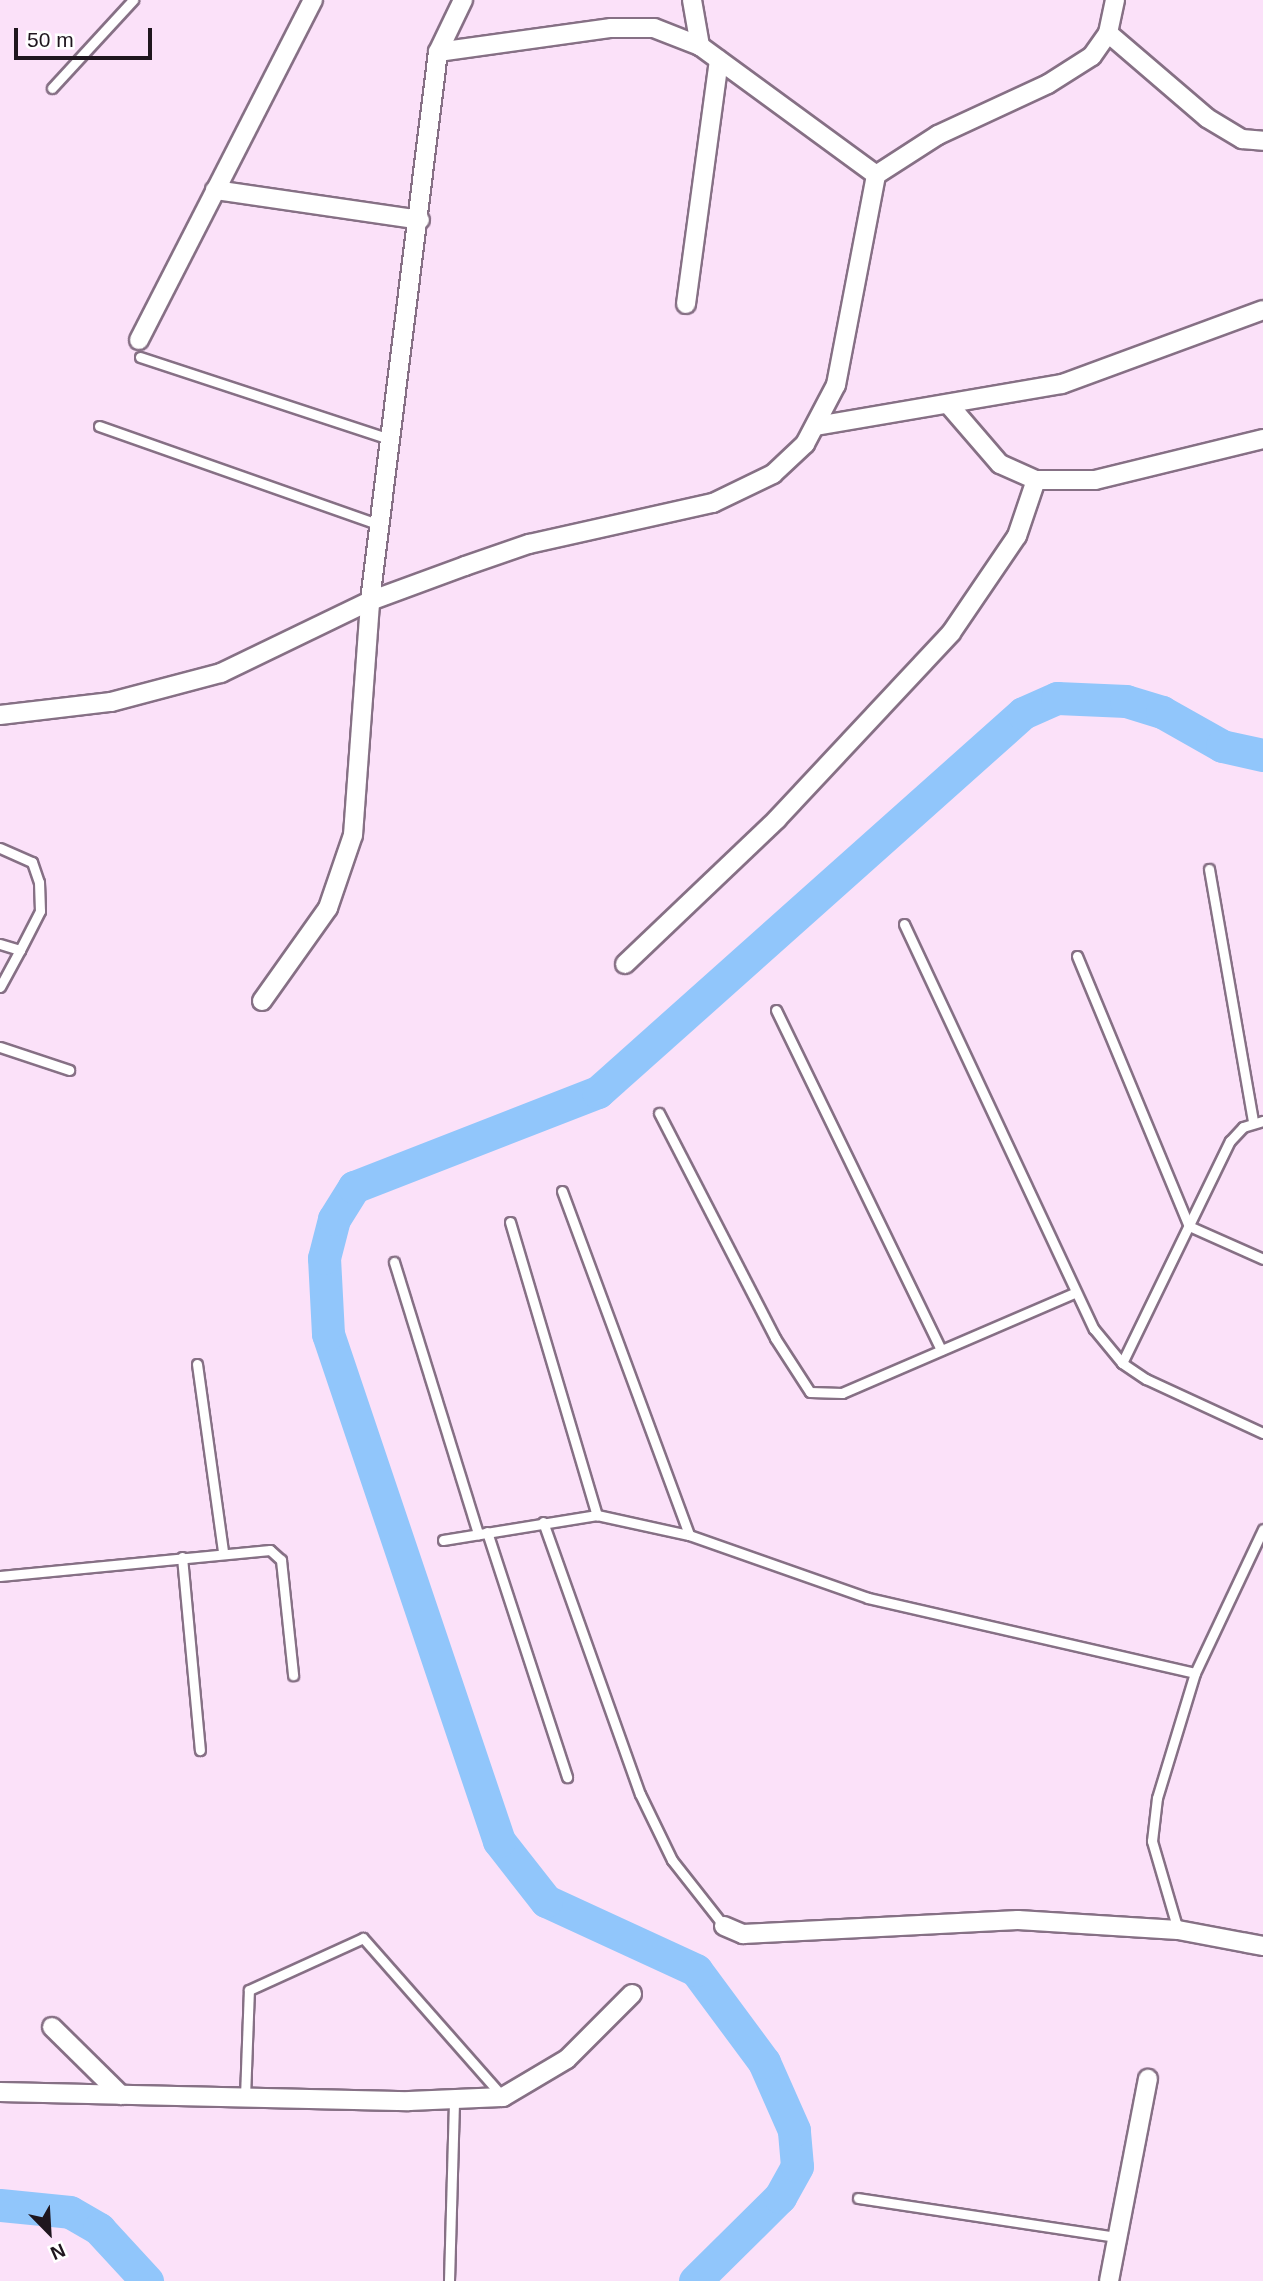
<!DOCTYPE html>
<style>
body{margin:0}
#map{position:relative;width:1263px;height:2281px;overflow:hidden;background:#fbe1f9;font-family:Helvetica,sans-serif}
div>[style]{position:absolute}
.river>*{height:33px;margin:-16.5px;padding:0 16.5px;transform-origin:16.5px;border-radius:16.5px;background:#91c6fb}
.roads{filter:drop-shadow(2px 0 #867085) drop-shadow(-2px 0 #867085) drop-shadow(0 2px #867085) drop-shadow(0 -2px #867085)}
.service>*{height:9px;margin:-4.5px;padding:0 4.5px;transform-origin:4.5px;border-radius:4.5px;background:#fff}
.minor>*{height:18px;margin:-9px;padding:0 9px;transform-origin:9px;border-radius:9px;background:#fff}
span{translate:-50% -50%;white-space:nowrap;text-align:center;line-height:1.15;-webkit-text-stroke:6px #fff;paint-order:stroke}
.north{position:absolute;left:14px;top:2197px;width:70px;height:70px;-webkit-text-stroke:5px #fff;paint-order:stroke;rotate:156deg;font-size:19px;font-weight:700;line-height:28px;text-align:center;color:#1f161e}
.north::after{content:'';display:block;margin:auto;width:24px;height:32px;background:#1f161e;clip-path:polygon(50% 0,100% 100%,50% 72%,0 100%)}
.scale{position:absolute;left:14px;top:28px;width:138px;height:32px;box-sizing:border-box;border:4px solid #1f161e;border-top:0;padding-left:9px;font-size:21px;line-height:24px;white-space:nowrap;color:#1f161e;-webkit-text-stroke:5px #fff;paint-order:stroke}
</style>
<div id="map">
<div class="river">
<i style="left:0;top:2205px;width:70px;rotate:5.7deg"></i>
<i style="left:70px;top:2212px;width:34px;rotate:30deg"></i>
<i style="left:99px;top:2229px;width:71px;rotate:47.3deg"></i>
<i style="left:695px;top:2281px;width:120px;rotate:-44.7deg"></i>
<i style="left:780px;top:2197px;width:35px;rotate:-61deg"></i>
<i style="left:797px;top:2166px;width:36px;rotate:-95deg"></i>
<i style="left:794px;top:2130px;width:74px;rotate:-113.8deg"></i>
<i style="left:764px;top:2062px;width:114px;rotate:-126.5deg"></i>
<i style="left:696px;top:1970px;width:165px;rotate:-155.3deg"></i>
<i style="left:546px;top:1901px;width:76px;rotate:-128.1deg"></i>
<i style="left:499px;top:1841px;width:535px;rotate:-108.64deg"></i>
<i style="left:328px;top:1334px;width:76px;rotate:-93deg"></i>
<i style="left:324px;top:1258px;width:40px;rotate:-75.6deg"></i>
<i style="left:334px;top:1219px;width:38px;rotate:-58deg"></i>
<i style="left:354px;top:1187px;width:262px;rotate:-21.3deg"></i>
<i style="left:598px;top:1092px;width:569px;rotate:-41.73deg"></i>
<i style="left:1023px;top:713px;width:37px;rotate:-24deg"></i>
<i style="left:1057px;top:698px;width:69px;rotate:2.5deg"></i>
<i style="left:1126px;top:701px;width:38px;rotate:17deg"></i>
<i style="left:1162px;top:712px;width:69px;rotate:29.5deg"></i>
<i style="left:1222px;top:746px;width:42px;rotate:12.4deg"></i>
</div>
<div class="roads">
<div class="service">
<i style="left:52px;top:88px;width:120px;rotate:-47.4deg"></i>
<i style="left:140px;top:357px;width:263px;rotate:18.2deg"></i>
<i style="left:99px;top:426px;width:298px;rotate:19.4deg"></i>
<i style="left:0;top:848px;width:35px;rotate:24deg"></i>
<i style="left:32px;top:862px;width:21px;rotate:71deg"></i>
<i style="left:39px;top:882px;width:29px;rotate:88deg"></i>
<i style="left:40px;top:911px;width:44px;rotate:117.1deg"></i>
<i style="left:1209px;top:869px;width:256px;rotate:80.1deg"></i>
<i style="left:904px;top:924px;width:447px;rotate:64.9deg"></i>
<i style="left:1094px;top:1329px;width:44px;rotate:50.5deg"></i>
<i style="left:1122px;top:1363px;width:29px;rotate:34deg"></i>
<i style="left:1146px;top:1379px;width:129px;rotate:24.8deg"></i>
<i style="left:0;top:944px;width:21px;rotate:17deg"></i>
<i style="left:20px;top:950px;width:42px;rotate:118.4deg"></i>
<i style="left:1077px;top:956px;width:292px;rotate:67.5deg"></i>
<i style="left:1189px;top:1226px;width:81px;rotate:24deg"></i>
<i style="left:776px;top:1010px;width:378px;rotate:64.1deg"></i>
<i style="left:0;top:1047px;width:73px;rotate:18.4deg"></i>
<i style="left:659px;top:1113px;width:253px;rotate:62.7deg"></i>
<i style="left:775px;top:1338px;width:64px;rotate:57.1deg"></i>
<i style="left:810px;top:1392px;width:32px;rotate:2deg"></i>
<i style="left:842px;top:1393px;width:253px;rotate:-23.3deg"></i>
<i style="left:562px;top:1191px;width:367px;rotate:69.7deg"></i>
<i style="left:510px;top:1222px;width:306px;rotate:73.5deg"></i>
<i style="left:394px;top:1262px;width:285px;rotate:72.8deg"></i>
<i style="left:1122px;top:1363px;width:247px;rotate:-64.1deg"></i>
<i style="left:1230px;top:1141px;width:19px;rotate:-47deg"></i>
<i style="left:1243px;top:1127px;width:21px;rotate:-17deg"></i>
<i style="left:197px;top:1364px;width:190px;rotate:82.1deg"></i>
<i style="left:543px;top:1522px;width:289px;rotate:70.4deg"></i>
<i style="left:640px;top:1794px;width:73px;rotate:64.1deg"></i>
<i style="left:672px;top:1860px;width:84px;rotate:51.8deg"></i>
<i style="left:487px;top:1532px;width:258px;rotate:71.9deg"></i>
<i style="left:443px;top:1540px;width:156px;rotate:-9.2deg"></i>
<i style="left:597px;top:1515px;width:94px;rotate:12.3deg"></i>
<i style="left:689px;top:1535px;width:190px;rotate:19.4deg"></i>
<i style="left:868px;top:1598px;width:335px;rotate:12.9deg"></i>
<i style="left:1195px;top:1673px;width:159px;rotate:-64.7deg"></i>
<i style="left:182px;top:1557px;width:194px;rotate:84.7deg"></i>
<i style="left:0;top:1576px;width:271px;rotate:-5.5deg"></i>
<i style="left:270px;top:1550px;width:15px;rotate:42deg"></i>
<i style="left:281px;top:1560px;width:116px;rotate:84deg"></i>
<i style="left:1178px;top:1930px;width:93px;rotate:-106.3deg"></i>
<i style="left:1152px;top:1841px;width:43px;rotate:-83.4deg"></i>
<i style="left:1157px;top:1798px;width:131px;rotate:-73.1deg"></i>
<i style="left:245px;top:2097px;width:107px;rotate:-87.9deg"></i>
<i style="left:249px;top:1990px;width:125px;rotate:-24.5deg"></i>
<i style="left:363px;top:1938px;width:212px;rotate:48.6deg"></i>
<i style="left:858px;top:2198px;width:260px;rotate:8.6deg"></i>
<i style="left:449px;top:2281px;width:182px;rotate:-88.4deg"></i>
</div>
<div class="minor">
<i style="left:692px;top:0;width:47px;rotate:80.1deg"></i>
<i style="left:700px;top:46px;width:218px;rotate:36.2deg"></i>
<i style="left:1108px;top:33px;width:130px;rotate:40.6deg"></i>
<i style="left:1207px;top:118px;width:41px;rotate:31deg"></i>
<i style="left:1242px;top:139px;width:21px;rotate:5deg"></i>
<i style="left:438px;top:52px;width:58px;rotate:-64.3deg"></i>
<i style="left:215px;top:190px;width:207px;rotate:8.3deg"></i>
<i style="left:686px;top:304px;width:246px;rotate:-82.3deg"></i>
<i style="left:139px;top:340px;width:382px;rotate:-62.9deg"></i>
<i style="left:949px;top:405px;width:78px;rotate:49.2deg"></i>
<i style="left:1000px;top:464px;width:39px;rotate:24deg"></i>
<i style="left:1036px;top:480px;width:59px"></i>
<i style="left:1095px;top:480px;width:173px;rotate:-13.7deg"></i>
<i style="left:816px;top:426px;width:250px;rotate:-9.7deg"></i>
<i style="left:1062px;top:384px;width:214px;rotate:-20.2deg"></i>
<i style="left:0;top:715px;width:112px;rotate:-6.7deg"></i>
<i style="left:111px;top:702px;width:114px;rotate:-14.8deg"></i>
<i style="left:221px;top:673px;width:165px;rotate:-25.8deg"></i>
<i style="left:370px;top:601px;width:101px;rotate:-20.2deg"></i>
<i style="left:465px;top:566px;width:68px;rotate:-19deg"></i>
<i style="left:529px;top:544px;width:189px;rotate:-12.6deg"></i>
<i style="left:713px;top:503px;width:67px;rotate:-25.8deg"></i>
<i style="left:773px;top:474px;width:44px;rotate:-43.2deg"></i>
<i style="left:805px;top:444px;width:67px;rotate:-62.3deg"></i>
<i style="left:836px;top:385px;width:214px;rotate:-79.2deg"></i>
<i style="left:876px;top:175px;width:74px;rotate:-32.8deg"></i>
<i style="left:938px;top:135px;width:121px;rotate:-24.9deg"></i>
<i style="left:1048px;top:84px;width:52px;rotate:-32.5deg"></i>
<i style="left:1092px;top:56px;width:28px;rotate:-55deg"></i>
<i style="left:1108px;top:33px;width:34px;rotate:-78deg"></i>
<i style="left:625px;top:964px;width:210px;rotate:-43.6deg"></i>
<i style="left:777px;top:819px;width:255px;rotate:-46.9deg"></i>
<i style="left:951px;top:633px;width:117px;rotate:-55.8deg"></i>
<i style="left:1017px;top:536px;width:59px;rotate:-71.3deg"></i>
<i style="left:262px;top:1001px;width:114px;rotate:-54.6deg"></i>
<i style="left:328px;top:908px;width:77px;rotate:-71.1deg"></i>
<i style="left:353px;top:835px;width:235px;rotate:-85.8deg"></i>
<i style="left:370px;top:601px;width:553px;rotate:-82.94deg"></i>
<i style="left:438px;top:52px;width:175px;rotate:-7.9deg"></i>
<i style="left:611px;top:28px;width:43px"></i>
<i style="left:654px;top:28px;width:49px;rotate:21.4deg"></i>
<i style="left:724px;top:1926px;width:21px;rotate:23deg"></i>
<i style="left:743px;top:1934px;width:275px;rotate:-2.9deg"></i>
<i style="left:1018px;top:1920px;width:160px;rotate:3.6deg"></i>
<i style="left:1178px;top:1930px;width:86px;rotate:10.7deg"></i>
<i style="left:52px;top:2027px;width:97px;rotate:44.6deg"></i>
<i style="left:0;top:2092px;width:409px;rotate:1.3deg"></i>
<i style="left:409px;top:2101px;width:94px;rotate:-2.4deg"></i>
<i style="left:503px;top:2097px;width:74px;rotate:-30.7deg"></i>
<i style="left:567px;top:2059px;width:92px;rotate:-45deg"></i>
<i style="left:1109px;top:2281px;width:206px;rotate:-79.1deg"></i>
</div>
</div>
<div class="north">N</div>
<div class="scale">50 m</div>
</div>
